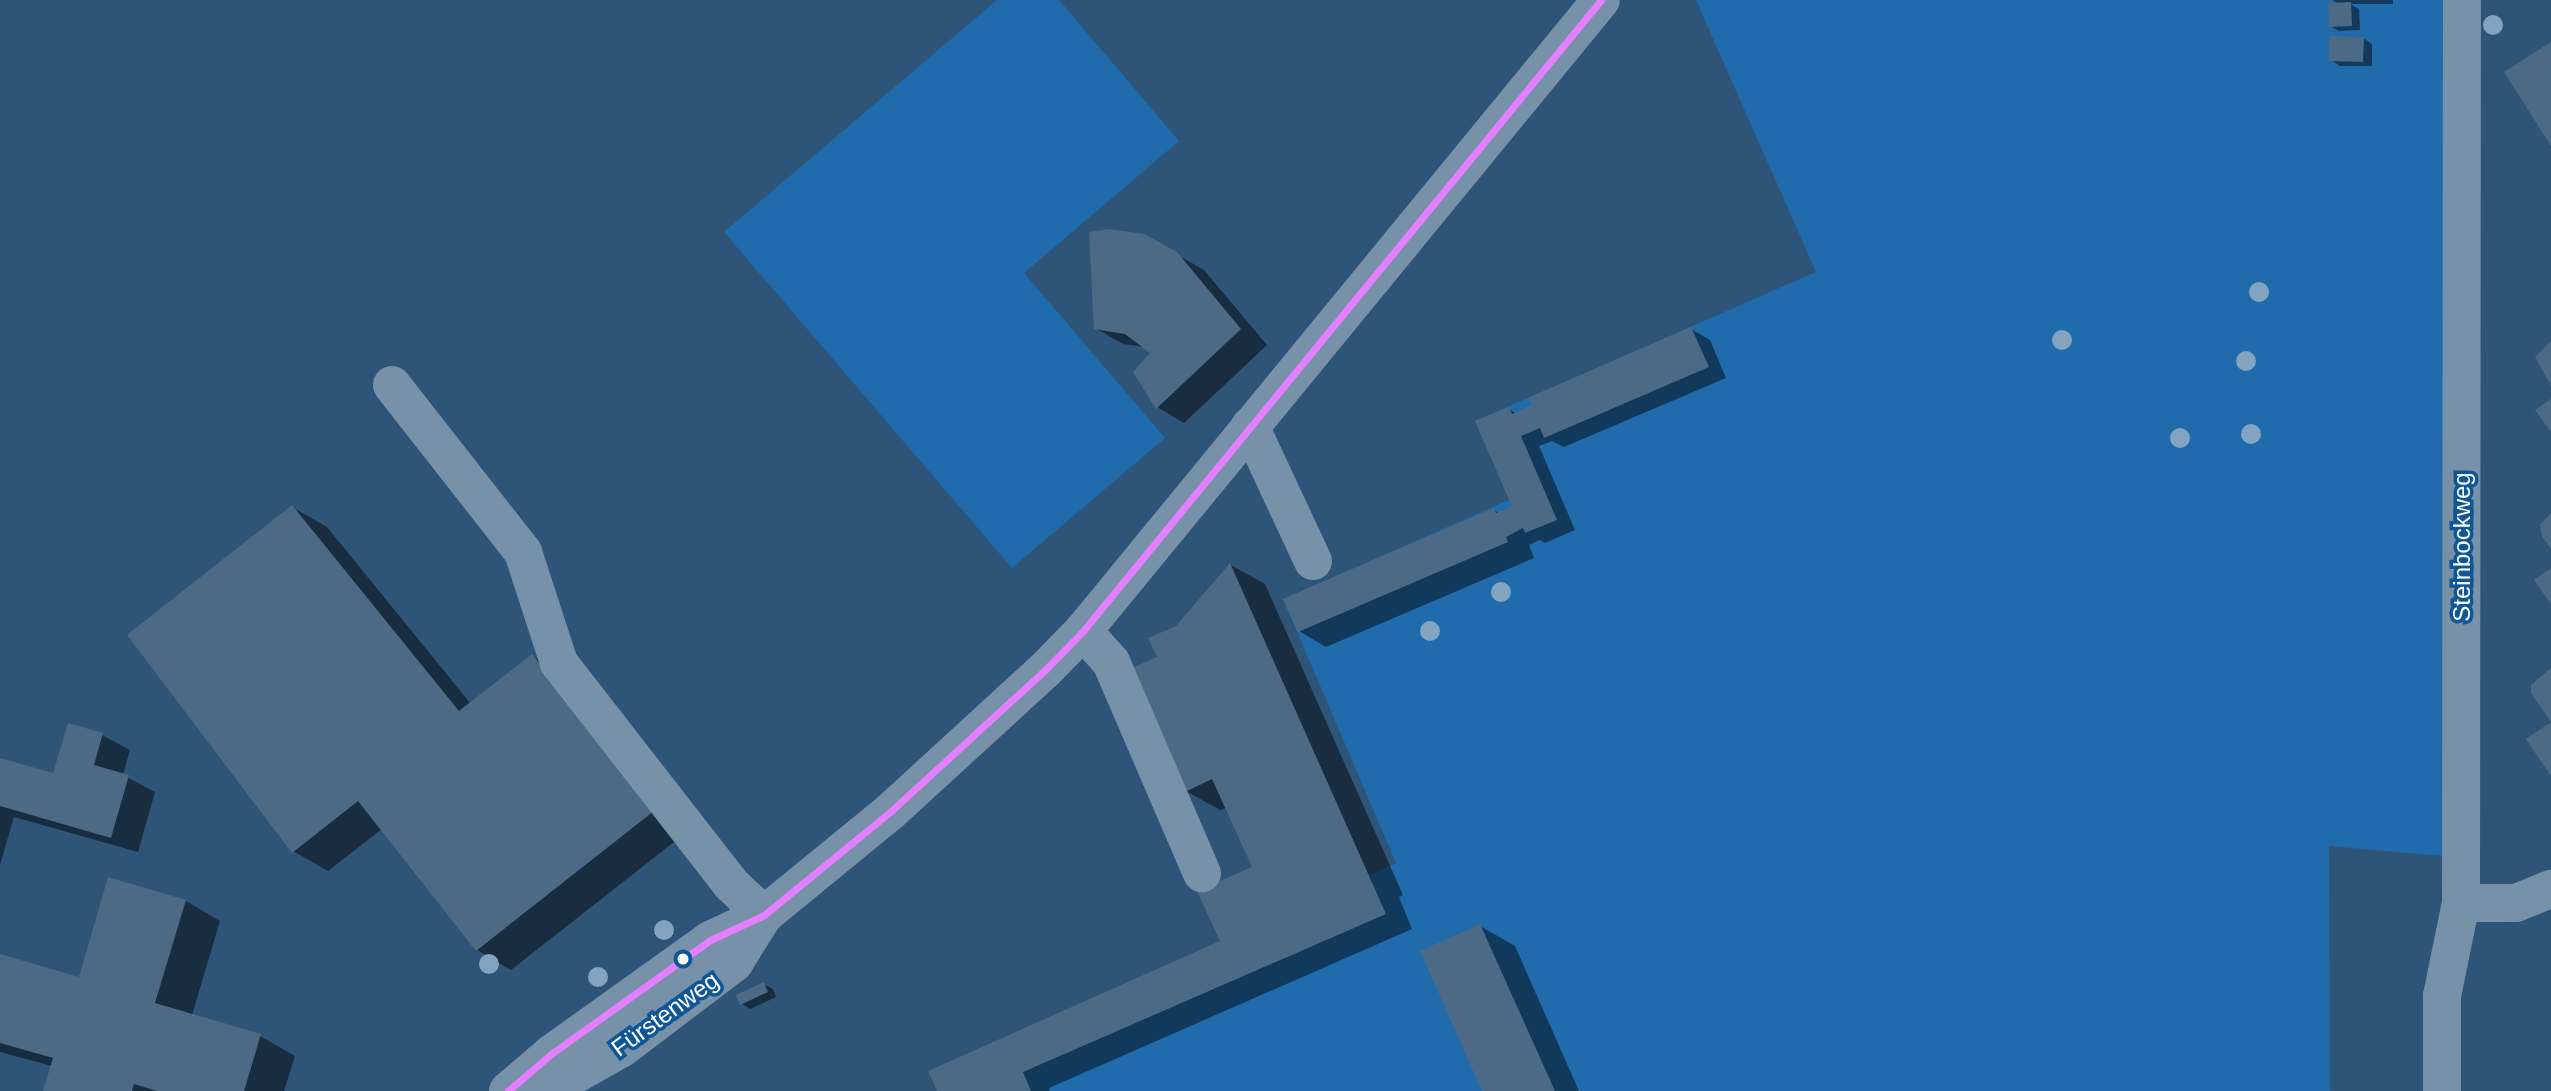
<!DOCTYPE html>
<meta charset="utf-8">
<style>
body{margin:0}
#map{position:relative;width:2551px;height:1091px;overflow:hidden;background:#2e5577;font-family:Helvetica,sans-serif}
div>[style]{position:absolute}
.green>*{inset:0;background:#206bab}
.shadow>*{inset:0;background:#0007}
.building>*{inset:0;background:#4c6a86}
.minor>*{height:38px;margin:-19px;padding:0 19px;transform-origin:19px;border-radius:19px;background:#7791a9}
.bus-1>*{height:7px;margin:-3.5px;padding:0 3.5px;transform-origin:3.5px;border-radius:3.5px;background:#e480ff}
.trees>*{width:20px;height:20px;margin:-10px;border-radius:50%;background:#82a4c1}
.dots>*{width:19px;height:19px;translate:-50% -50%;box-sizing:border-box;border:4px solid #0f5696;border-radius:50%}
span{translate:-50% -50%;white-space:nowrap;text-align:center;line-height:1.15;-webkit-text-stroke:7px #0f5696;paint-order:stroke}
.street-label{font-size:24px;color:#fff}
</style>
<div id="map">
<div class="green">
<i style="clip-path:polygon(997px 0,1059px 0,1179px 141px,1024px 273px,1165px 438px,1012px 568px,724px 232px)"></i>
<i style="clip-path:polygon(1696px 0,2446px 0,2443px 856px,2329px 846px,2330px 1091px,937px 1091px,1220px 941px,1396px 863px,1283px 599px,1509px 500px,1475px 421px,1816px 272px)"></i>
</div>
<div class="shadow">
<i style="clip-path:polygon(2332px 0,2393px 0,2393px 4px,2350px 4px,2359px 9px,2360px 30px,2339px 31px,2330px 26px,2339px 4px)"></i>
<i style="clip-path:polygon(2363px 38px,2372px 44px,2372px 66px,2340px 66px,2331px 60px)"></i>
<i style="clip-path:polygon(1176px 254px,1204px 270px,1267px 345px,1184px 423px,1157px 407px,1153px 353px,1145px 347px,1123px 344px,1095px 328px)"></i>
<i style="clip-path:polygon(1691px 329px,1710px 340px,1726px 378px,1564px 447px,1552px 441px,1539px 446px,1575px 530px,1545px 543px,1540px 540px,1529px 545px,1534px 558px,1326px 647px,1299px 631px,1493px 510px,1500px 513px,1514px 507px,1509px 409px,1517px 414px)"></i>
<i style="clip-path:polygon(292px 507px,327px 527px,471px 704px,532px 656px,566px 676px,688px 831px,511px 970px,477px 950px,382px 829px,328px 871px,293px 851px)"></i>
<i style="clip-path:polygon(1231px 565px,1265px 584px,1403px 895px,1399px 897px,1412px 929px,1049px 1088px,1050px 1091px,939px 1091px,1225px 942px,1254px 868px,1227px 808px,1220px 810px,1186px 791px,1159px 658px,1177px 627px)"></i>
<i style="clip-path:polygon(102px 735px,130px 750px,123px 775px,155px 792px,138px 852px,14px 817px,0 865px,0 760px,54px 775px)"></i>
<i style="clip-path:polygon(186px 901px,220px 921px,192px 1015px,260px 1036px,295px 1056px,284px 1091px,45px 1091px,52px 1066px,0 1052px,0 956px,80px 979px)"></i>
<i style="clip-path:polygon(1480px 926px,1515px 946px,1579px 1091px,1484px 1091px)"></i>
<i style="clip-path:polygon(764px 984px,773px 989px,776px 997px,750px 1009px,741px 1003px)"></i>
</div>
<div class="building">
<i style="clip-path:polygon(2351px 2px,2352px 26px,2329px 27px,2328px 3px)"></i>
<i style="clip-path:polygon(2329px 36px,2364px 37px,2363px 62px,2329px 61px)"></i>
<i style="clip-path:polygon(2551px 42px,2551px 146px,2504px 72px)"></i>
<i style="clip-path:polygon(1109px 229px,1144px 234px,1177px 252px,1241px 329px,1156px 409px,1133px 372px,1150px 353px,1125px 334px,1094px 329px,1089px 232px)"></i>
<i style="clip-path:polygon(1691px 327px,1709px 367px,1544px 438px,1540px 428px,1521px 436px,1557px 520px,1525px 533px,1523px 528px,1506px 537px,1508px 542px,1298px 632px,1283px 599px,1494px 508px,1496px 513px,1512px 506px,1475px 421px,1509px 407px,1512px 414px,1532px 405px,1528px 398px)"></i>
<i style="clip-path:polygon(2551px 341px,2551px 386px,2535px 357px)"></i>
<i style="clip-path:polygon(2551px 399px,2551px 432px,2535px 410px)"></i>
<i style="clip-path:polygon(292px 505px,459px 711px,532px 654px,654px 811px,476px 951px,358px 801px,292px 853px,127px 635px)"></i>
<i style="clip-path:polygon(2551px 513px,2551px 549px,2542px 536px,2540px 525px)"></i>
<i style="clip-path:polygon(1230px 563px,1386px 914px,1023px 1072px,1031px 1091px,937px 1091px,928px 1071px,1220px 941px,1197px 891px,1252px 867px,1212px 779px,1185px 792px,1130px 669px,1157px 657px,1148px 638px,1176px 626px)"></i>
<i style="clip-path:polygon(2551px 568px,2551px 604px,2534px 580px)"></i>
<i style="clip-path:polygon(2551px 668px,2551px 776px,2526px 739px,2551px 722px,2531px 693px,2531px 685px)"></i>
<i style="clip-path:polygon(68px 723px,103px 733px,94px 765px,129px 775px,111px 838px,0 806px,0 758px,53px 773px)"></i>
<i style="clip-path:polygon(108px 877px,186px 900px,155px 1003px,261px 1034px,244px 1091px,157px 1091px,134px 1084px,132px 1091px,43px 1091px,53px 1058px,0 1043px,0 954px,79px 977px)"></i>
<i style="clip-path:polygon(1480px 924px,1555px 1091px,1482px 1091px,1420px 951px)"></i>
<i style="clip-path:polygon(764px 982px,768px 992px,740px 1005px,736px 995px)"></i>
</div>
<div class="minor">
<i style="left:392px;top:385px;width:212px;rotate:51.9deg"></i>
<i style="left:523px;top:552px;width:117px;rotate:72deg"></i>
<i style="left:559px;top:663px;width:281px;rotate:52.1deg"></i>
<i style="left:732px;top:885px;width:44px;rotate:43.2deg"></i>
<i style="left:1250px;top:426px;width:149px;rotate:65deg"></i>
<i style="left:1083px;top:631px;width:42px;rotate:47.9deg"></i>
<i style="left:1111px;top:662px;width:230px;rotate:66.7deg"></i>
<i style="left:2461px;top:903px;width:55px"></i>
<i style="left:2516px;top:903px;width:38px;rotate:-22deg"></i>
<i style="left:508px;top:1091px;width:57px;rotate:-40.7deg"></i>
<i style="left:551px;top:1054px;width:196px;rotate:-35.6deg"></i>
<i style="left:710px;top:940px;width:60px;rotate:-24.8deg"></i>
<i style="left:764px;top:915px;width:164px;rotate:-39.3deg"></i>
<i style="left:891px;top:811px;width:209px;rotate:-42.5deg"></i>
<i style="left:1045px;top:670px;width:54px;rotate:-45.7deg"></i>
<i style="left:1083px;top:631px;width:816px;rotate:-50.62deg"></i>
<i style="left:546px;top:1091px;width:87px;rotate:-29.5deg"></i>
<i style="left:622px;top:1048px;width:141px;rotate:-37.2deg"></i>
<i style="left:734px;top:963px;width:57px;rotate:-58deg"></i>
<i style="left:2442px;top:1091px;width:95px;rotate:-90deg"></i>
<i style="left:2442px;top:996px;width:95px;rotate:-78.5deg"></i>
<i style="left:2461px;top:903px;width:903px;rotate:-89.94deg"></i>
</div>
<div class="bus-1">
<i style="left:508px;top:1091px;width:57px;rotate:-40.7deg"></i>
<i style="left:551px;top:1054px;width:196px;rotate:-35.6deg"></i>
<i style="left:710px;top:940px;width:60px;rotate:-24.8deg"></i>
<i style="left:764px;top:915px;width:164px;rotate:-39.3deg"></i>
<i style="left:891px;top:811px;width:209px;rotate:-42.5deg"></i>
<i style="left:1045px;top:670px;width:54px;rotate:-45.7deg"></i>
<i style="left:1083px;top:631px;width:816px;rotate:-50.62deg"></i>
</div>
<div class="trees">
<i style="left:2493px;top:25px"></i>
<i style="left:2259px;top:292px"></i>
<i style="left:2062px;top:340px"></i>
<i style="left:2246px;top:361px"></i>
<i style="left:2251px;top:434px"></i>
<i style="left:2180px;top:438px"></i>
<i style="left:1501px;top:592px"></i>
<i style="left:1430px;top:631px"></i>
<i style="left:664px;top:930px"></i>
<i style="left:489px;top:964px"></i>
<i style="left:598px;top:977px"></i>
</div>
<div class="dots">
<i style="left:683px;top:959px;background:#fff"></i>
</div>
<div class="street-label">
<span style="left:2462px;top:547px;rotate:-90deg">Steinbockweg</span>
<span style="left:665px;top:1014px;rotate:-36deg">Fürstenweg</span>
</div>
</div>
